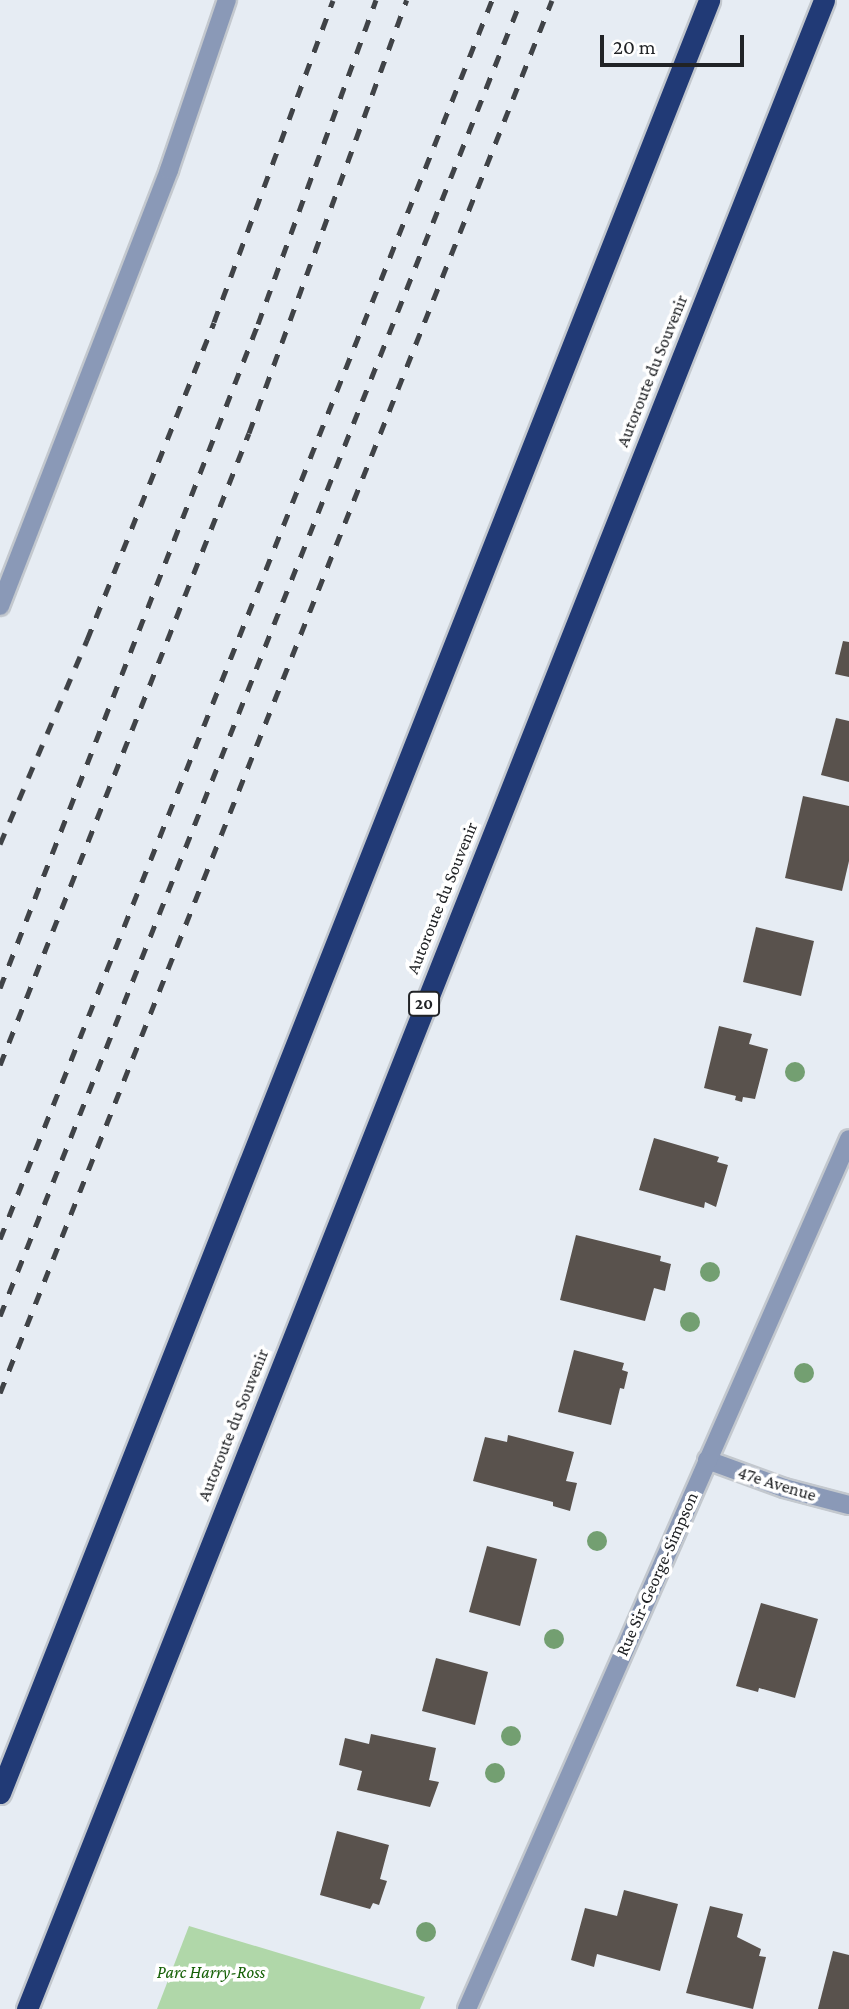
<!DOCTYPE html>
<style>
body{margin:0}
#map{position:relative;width:849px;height:2009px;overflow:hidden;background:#e6ecf3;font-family:"Crimson Pro",serif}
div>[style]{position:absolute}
.green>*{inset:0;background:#b0d7a9}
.building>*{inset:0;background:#59524d}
.roads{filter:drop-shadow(2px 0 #c3c8ce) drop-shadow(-2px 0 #c3c8ce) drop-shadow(0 2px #c3c8ce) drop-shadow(0 -2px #c3c8ce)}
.lane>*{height:18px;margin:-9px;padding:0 9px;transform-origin:9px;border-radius:9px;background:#8a99b7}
.street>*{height:18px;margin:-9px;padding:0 9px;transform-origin:9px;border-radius:9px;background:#8a99b7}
.highway>*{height:21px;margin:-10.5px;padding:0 10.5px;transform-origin:10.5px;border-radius:10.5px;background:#213a76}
.rail>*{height:5px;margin-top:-2.5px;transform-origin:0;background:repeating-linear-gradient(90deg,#404347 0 12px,transparent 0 24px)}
.trees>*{width:20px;height:20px;margin:-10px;border-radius:50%;background:#739f71}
span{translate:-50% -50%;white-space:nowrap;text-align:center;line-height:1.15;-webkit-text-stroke:7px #fff;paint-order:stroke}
.shield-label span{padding:2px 5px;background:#fff;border:2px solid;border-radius:5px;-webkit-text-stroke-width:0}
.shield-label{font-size:16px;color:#212326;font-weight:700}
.street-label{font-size:18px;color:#212326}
.park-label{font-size:18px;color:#156006;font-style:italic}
.scale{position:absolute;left:600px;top:35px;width:144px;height:32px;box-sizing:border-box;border:4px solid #212326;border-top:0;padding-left:9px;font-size:21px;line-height:24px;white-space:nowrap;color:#212326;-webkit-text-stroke:5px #fff;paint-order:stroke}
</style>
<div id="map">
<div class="green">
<i style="clip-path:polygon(189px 1926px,425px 1997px,420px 2009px,157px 2009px)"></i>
</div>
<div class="building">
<i style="clip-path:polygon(843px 641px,849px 642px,849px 677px,835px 674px)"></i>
<i style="clip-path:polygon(836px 718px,849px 721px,849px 782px,821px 775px)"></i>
<i style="clip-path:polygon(803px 796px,849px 806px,849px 861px,842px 891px,785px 878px)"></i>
<i style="clip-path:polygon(756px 927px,814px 941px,801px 996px,743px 982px)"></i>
<i style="clip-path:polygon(719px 1026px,752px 1034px,749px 1044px,768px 1049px,755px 1099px,743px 1097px,742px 1102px,735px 1100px,736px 1096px,704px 1088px)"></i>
<i style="clip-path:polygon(654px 1138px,719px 1157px,717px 1162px,728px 1165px,716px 1207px,705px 1202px,704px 1208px,639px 1190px)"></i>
<i style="clip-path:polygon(576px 1235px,661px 1256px,660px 1261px,671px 1264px,665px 1291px,654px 1288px,645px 1321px,560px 1300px)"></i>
<i style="clip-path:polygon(574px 1350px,624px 1363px,622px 1370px,628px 1372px,624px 1389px,620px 1388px,611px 1425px,558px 1412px)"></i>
<i style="clip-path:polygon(508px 1435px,574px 1452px,566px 1481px,577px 1483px,570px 1511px,553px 1506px,553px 1502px,473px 1481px,485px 1437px,507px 1442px)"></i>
<i style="clip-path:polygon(487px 1546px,537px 1559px,520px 1626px,469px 1612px)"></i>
<i style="clip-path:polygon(761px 1603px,818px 1619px,795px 1698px,759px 1688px,758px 1692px,736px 1686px)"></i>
<i style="clip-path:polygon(436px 1658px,488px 1672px,475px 1725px,422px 1711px)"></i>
<i style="clip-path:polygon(371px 1734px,436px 1748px,429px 1780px,439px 1782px,430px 1807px,357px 1790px,362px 1771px,339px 1765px,345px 1738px,369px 1744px)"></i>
<i style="clip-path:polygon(337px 1831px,389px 1845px,380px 1879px,387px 1881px,379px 1905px,373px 1903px,370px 1909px,320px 1895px)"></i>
<i style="clip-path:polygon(624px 1890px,678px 1904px,660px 1971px,597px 1954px,594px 1967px,571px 1960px,585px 1908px,617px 1916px)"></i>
<i style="clip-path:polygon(710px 1906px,743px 1914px,737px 1937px,761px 1949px,759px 1956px,766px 1957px,753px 2009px,686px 1993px)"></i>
<i style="clip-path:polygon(833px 1951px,849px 1955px,849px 2009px,818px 2009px)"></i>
</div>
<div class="roads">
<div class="lane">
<i style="left:0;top:606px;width:468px;rotate:-68.8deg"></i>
<i style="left:169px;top:170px;width:180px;rotate:-71.2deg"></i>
</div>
<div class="street">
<i style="left:707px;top:1460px;width:82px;rotate:20deg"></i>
<i style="left:784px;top:1488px;width:67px;rotate:14.7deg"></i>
<i style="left:467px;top:2009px;width:950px;rotate:-66.29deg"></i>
</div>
<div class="highway">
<i style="left:0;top:1793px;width:1928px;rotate:-68.42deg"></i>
<i style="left:27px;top:2009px;width:2161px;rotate:-68.36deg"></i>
</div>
</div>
<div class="rail">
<i style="left:0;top:844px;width:222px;rotate:-66.9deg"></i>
<i style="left:87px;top:640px;width:342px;rotate:-68.2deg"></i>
<i style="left:214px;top:322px;width:343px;rotate:-69.7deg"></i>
<i style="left:0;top:988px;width:712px;rotate:-68.77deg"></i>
<i style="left:258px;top:324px;width:345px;rotate:-70deg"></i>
<i style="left:0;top:1065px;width:679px;rotate:-68.5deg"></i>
<i style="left:249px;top:433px;width:461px;rotate:-70deg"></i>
<i style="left:0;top:1239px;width:1333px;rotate:-68.34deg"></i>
<i style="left:0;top:1316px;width:1415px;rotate:-68.4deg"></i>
<i style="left:0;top:1393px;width:1498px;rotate:-68.38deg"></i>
</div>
<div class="trees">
<i style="left:795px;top:1072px"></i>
<i style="left:710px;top:1272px"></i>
<i style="left:690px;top:1322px"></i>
<i style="left:804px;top:1373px"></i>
<i style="left:597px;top:1541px"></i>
<i style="left:554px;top:1639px"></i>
<i style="left:511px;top:1736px"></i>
<i style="left:495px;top:1773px"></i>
<i style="left:426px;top:1932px"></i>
</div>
<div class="shield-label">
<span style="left:424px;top:1004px">20</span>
</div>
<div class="street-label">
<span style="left:652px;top:371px;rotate:-68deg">Autoroute du Souvenir</span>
<span style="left:442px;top:898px;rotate:-68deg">Autoroute du Souvenir</span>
<span style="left:233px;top:1425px;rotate:-68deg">Autoroute du Souvenir</span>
<span style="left:777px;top:1484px;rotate:17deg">47e Avenue</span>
<span style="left:657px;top:1574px;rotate:-66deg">Rue Sir-George-Simpson</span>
</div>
<div class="park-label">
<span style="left:211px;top:1972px">Parc Harry-Ross</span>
</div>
<div class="scale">20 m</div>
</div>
